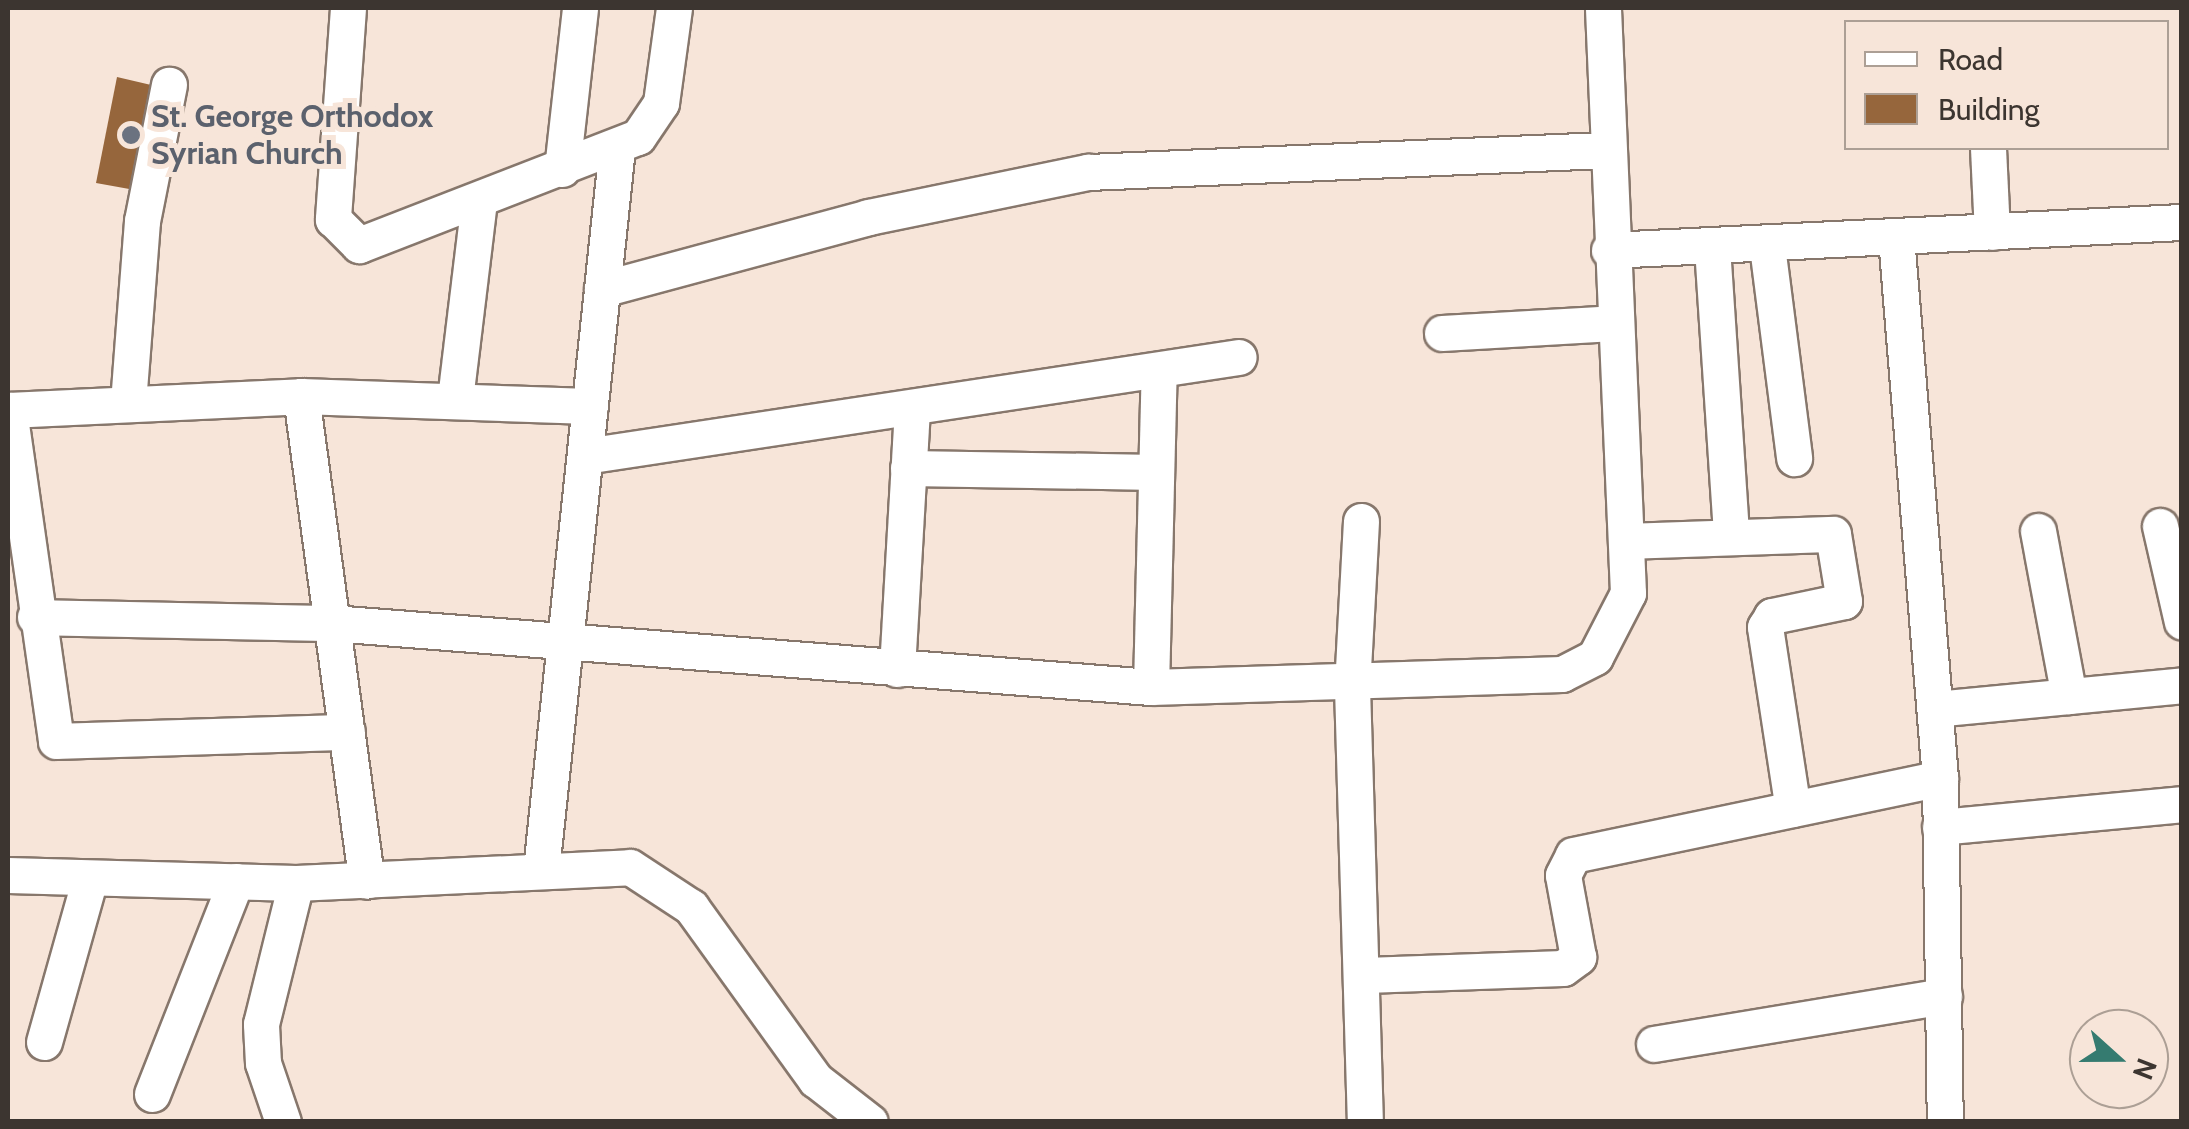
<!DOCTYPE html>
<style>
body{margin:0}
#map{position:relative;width:2189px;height:1129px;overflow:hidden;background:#f7e5d9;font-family:Cabin,sans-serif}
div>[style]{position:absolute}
.building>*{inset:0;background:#96663c}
.roads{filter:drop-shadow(2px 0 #87776c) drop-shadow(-2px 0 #87776c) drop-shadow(0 2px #87776c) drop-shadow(0 -2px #87776c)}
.street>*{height:35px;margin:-17.5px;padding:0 17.5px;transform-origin:17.5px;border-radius:17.5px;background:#fff}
.dots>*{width:28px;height:28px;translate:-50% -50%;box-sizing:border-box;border:5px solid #f7e5d9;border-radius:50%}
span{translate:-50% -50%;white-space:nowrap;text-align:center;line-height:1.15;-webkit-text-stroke:10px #f7e5d9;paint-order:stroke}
.worship-label{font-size:32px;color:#5b616d;font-weight:700}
.left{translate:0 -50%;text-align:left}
.frame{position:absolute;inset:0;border:10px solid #3c3530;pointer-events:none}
.legend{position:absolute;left:1844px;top:20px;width:325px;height:130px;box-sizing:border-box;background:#f7e5d9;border:2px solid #ac9f95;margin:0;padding:12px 18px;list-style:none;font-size:30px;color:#3c3530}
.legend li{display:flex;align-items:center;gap:20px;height:50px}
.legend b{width:50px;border:2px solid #ac9f95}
.north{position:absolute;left:2069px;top:1009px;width:100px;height:100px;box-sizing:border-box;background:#f7e5d9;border:2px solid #ac9f95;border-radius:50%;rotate:111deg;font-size:28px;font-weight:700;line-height:40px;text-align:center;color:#3c3530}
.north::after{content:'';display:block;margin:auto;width:35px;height:45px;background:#357b70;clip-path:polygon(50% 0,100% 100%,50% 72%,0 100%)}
</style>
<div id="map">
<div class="building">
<i style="clip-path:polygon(117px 77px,164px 88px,146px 192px,96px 183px)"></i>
</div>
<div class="roads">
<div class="street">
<i style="left:348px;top:8px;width:212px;rotate:94.1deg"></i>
<i style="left:333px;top:219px;width:37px;rotate:45deg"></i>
<i style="left:359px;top:245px;width:299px;rotate:-21.2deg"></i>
<i style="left:638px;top:137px;width:41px;rotate:-55.9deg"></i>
<i style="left:661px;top:103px;width:96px;rotate:-82.2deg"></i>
<i style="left:1988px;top:148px;width:84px;rotate:87.3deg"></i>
<i style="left:562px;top:169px;width:162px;rotate:-83.6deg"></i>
<i style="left:1896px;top:237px;width:543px;rotate:85.35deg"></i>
<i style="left:1940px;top:778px;width:344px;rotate:89.2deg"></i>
<i style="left:1767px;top:246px;width:214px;rotate:82.7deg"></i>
<i style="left:1712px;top:247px;width:290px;rotate:86.2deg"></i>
<i style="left:1609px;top:250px;width:574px;rotate:-2.8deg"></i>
<i style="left:602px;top:289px;width:276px;rotate:-15.1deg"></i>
<i style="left:868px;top:217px;width:225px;rotate:-11.6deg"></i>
<i style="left:1088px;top:172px;width:517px;rotate:-2.44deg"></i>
<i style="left:1442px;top:333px;width:171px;rotate:-3.3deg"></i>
<i style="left:301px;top:396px;width:489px;rotate:82.3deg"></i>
<i style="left:455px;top:399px;width:200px;rotate:-83.1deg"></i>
<i style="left:128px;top:403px;width:183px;rotate:-85.6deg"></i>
<i style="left:142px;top:221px;width:139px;rotate:-78.8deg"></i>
<i style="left:8px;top:410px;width:293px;rotate:-2.7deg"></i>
<i style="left:301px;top:396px;width:289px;rotate:2deg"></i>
<i style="left:9px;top:410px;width:334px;rotate:81.9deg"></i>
<i style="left:56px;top:741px;width:291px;rotate:-1.8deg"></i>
<i style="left:585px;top:456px;width:661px;rotate:-8.61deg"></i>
<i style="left:908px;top:468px;width:248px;rotate:0.9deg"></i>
<i style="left:1361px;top:521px;width:166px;rotate:93.1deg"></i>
<i style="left:1352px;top:687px;width:435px;rotate:88.3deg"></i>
<i style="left:2160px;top:526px;width:98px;rotate:77.1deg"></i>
<i style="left:2038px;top:531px;width:168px;rotate:79.4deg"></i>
<i style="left:1628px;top:541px;width:205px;rotate:-2deg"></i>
<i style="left:1833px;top:534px;width:68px;rotate:80.7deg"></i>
<i style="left:1844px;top:601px;width:74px;rotate:168.2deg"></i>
<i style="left:1772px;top:616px;width:13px;rotate:122deg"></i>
<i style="left:1765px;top:627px;width:184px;rotate:81.3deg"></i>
<i style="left:35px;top:617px;width:297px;rotate:1.2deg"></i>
<i style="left:332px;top:623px;width:821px;rotate:4.47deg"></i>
<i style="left:1151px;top:687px;width:411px;rotate:-1.8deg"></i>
<i style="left:1562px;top:674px;width:37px;rotate:-27deg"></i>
<i style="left:1595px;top:657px;width:72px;rotate:-62.7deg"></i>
<i style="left:1628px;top:593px;width:586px;rotate:-92.45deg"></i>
<i style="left:897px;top:669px;width:262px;rotate:-86.7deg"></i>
<i style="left:1151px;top:687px;width:317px;rotate:-88.6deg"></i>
<i style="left:1935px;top:709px;width:248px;rotate:-5.5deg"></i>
<i style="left:1940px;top:827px;width:243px;rotate:-5.4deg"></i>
<i style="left:541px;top:870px;width:727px;rotate:-84deg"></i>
<i style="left:8px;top:875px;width:288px;rotate:1.6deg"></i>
<i style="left:296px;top:883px;width:334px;rotate:-2.7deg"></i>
<i style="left:630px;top:867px;width:73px;rotate:33.3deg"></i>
<i style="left:691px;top:907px;width:213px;rotate:54.2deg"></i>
<i style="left:816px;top:1080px;width:68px;rotate:37.9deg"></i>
<i style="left:1365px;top:975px;width:198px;rotate:-2deg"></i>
<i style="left:1563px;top:968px;width:19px;rotate:-36deg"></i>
<i style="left:1578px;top:957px;width:83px;rotate:-100.4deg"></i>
<i style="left:1563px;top:875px;width:22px;rotate:-63deg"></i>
<i style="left:1573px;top:855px;width:375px;rotate:-11.8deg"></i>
<i style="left:44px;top:1042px;width:170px;rotate:-74.3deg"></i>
<i style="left:1654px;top:1044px;width:294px;rotate:-9.4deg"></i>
<i style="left:152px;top:1094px;width:229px;rotate:-68.5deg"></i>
<i style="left:283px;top:1122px;width:62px;rotate:-108.7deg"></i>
<i style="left:263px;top:1063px;width:39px;rotate:-93deg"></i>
<i style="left:261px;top:1024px;width:145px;rotate:-76.1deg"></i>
</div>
</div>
<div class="dots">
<i style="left:131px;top:135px;background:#6b7280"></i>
</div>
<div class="worship-label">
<span class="left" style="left:151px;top:135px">St. George Orthodox<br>Syrian Church</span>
</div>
<div class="frame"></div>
<ul class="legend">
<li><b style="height:12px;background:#fff"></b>Road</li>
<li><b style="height:28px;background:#96663c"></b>Building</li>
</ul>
<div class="north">N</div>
</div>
